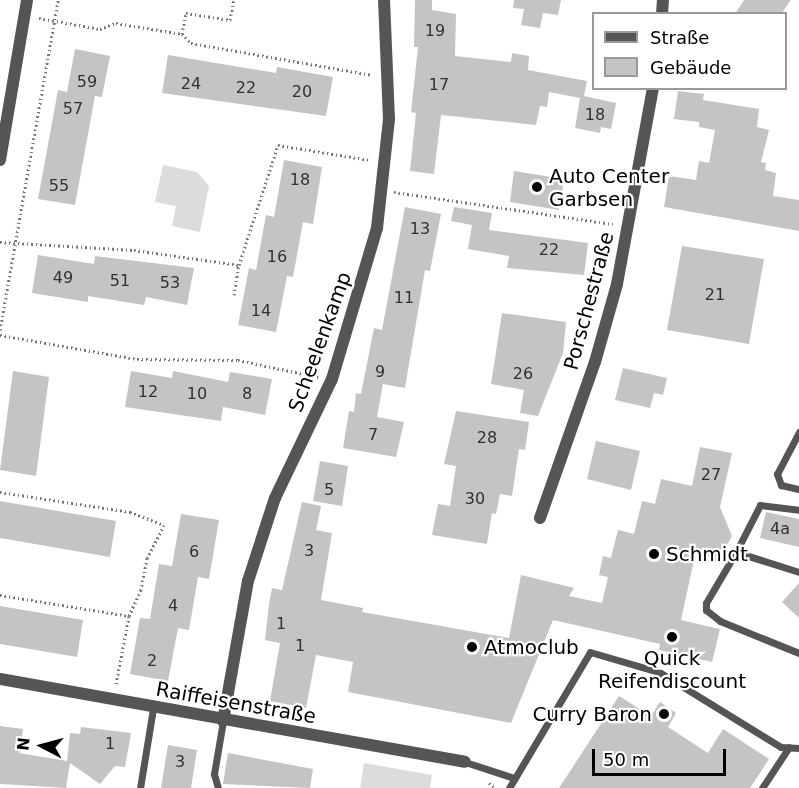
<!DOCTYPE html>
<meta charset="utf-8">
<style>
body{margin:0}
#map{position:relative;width:799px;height:788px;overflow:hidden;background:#fff;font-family:"DejaVu Sans",sans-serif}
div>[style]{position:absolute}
.green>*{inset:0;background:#dcdcdc}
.building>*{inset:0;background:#c4c4c4}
.path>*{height:3px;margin-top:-1.5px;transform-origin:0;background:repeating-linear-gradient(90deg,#777 0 1.5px,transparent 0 4.5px)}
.service>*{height:7px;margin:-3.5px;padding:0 3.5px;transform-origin:3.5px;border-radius:3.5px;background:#555}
.minor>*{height:12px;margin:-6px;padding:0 6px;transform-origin:6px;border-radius:6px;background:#555}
.dots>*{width:16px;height:16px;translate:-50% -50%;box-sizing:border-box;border:3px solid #fff;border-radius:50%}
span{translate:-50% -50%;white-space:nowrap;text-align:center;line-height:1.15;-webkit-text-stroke:4.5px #fff;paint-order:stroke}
.number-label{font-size:16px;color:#313131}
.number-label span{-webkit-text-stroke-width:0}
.poi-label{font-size:20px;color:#000}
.left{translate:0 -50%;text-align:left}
.right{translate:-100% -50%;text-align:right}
.street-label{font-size:20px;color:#000}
.legend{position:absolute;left:592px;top:12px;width:195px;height:78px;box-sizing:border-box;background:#fff;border:2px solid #999;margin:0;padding:8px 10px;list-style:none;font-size:18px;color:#000}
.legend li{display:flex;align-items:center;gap:12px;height:30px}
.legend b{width:30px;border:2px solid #999}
.north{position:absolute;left:12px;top:716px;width:60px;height:60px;-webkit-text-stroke:4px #fff;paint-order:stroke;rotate:276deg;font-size:16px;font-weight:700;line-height:24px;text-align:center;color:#000}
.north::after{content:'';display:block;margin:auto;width:21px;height:27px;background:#000;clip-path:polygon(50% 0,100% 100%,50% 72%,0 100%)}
.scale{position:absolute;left:592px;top:749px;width:134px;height:27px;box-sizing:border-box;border:3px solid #000;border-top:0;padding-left:8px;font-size:18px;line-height:21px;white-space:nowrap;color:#000;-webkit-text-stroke:4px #fff;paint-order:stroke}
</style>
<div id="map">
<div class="green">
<i style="clip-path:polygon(163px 165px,197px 172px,209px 186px,200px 232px,172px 226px,176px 206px,155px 202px)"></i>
<i style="clip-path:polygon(364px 763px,432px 775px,430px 788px,360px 788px)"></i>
</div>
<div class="building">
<i style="clip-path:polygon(415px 0,432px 0,432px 10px,456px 14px,455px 56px,511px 62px,512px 53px,529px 56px,528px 70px,587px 81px,584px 96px,616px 103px,611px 129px,601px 127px,600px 133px,575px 128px,580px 98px,549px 92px,547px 107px,540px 106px,536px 125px,441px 115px,434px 174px,410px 171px,416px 113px,411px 112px,418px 47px,414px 47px)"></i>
<i style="clip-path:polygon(514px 0,561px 0,558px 15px,543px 13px,540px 28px,521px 25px,524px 9px,513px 8px)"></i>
<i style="clip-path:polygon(744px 0,791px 0,781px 14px,735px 14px)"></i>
<i style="clip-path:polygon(75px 49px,110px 56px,102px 97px,95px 96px,75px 205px,38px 199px,58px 90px,67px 92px)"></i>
<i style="clip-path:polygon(168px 55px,276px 73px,277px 67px,333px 77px,326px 116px,162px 93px)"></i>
<i style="clip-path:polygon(678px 91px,704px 94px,703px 100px,759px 109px,757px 127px,769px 130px,761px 162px,766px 163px,765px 170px,776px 173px,773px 196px,799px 200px,799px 231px,664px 207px,669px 176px,696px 180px,699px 161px,709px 163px,715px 130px,699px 127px,699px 122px,674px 119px)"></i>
<i style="clip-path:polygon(284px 160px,322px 167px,313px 224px,303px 222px,293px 277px,287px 276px,276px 332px,238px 325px,249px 268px,256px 270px,266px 215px,274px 217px)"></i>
<i style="clip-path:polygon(514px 171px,564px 179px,559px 210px,510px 202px)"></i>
<i style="clip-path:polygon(405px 207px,441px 214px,430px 271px,425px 270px,405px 388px,383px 384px,377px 417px,404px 422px,396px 457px,343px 448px,349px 411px,354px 412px,356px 393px,361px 394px,374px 328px,382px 330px)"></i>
<i style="clip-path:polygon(454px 207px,492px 213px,489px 230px,588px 243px,584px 275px,507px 268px,509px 256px,468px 249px,472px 225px,451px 221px)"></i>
<i style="clip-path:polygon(682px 246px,764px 259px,749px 344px,667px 330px)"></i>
<i style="clip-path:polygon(38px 255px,94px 264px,95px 256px,194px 268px,187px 305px,146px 297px,144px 305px,88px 296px,88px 302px,32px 293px)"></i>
<i style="clip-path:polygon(502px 313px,566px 322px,563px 353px,538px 416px,520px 413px,524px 390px,491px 384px)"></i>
<i style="clip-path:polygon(623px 368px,667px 378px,663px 395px,654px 393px,650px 408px,615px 400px)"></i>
<i style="clip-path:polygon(13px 371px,49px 377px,36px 476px,0 470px)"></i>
<i style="clip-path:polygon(131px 371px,172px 378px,173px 371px,228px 382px,230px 372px,272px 379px,265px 415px,223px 407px,221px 421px,125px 407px)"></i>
<i style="clip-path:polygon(456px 411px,529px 422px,525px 450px,519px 449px,512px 496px,500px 494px,496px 514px,492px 513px,487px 544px,432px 535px,438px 504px,450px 506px,456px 466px,444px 464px)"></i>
<i style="clip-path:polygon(596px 441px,640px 451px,631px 490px,587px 479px)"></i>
<i style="clip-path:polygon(700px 447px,732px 453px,720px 507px,732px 536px,718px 562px,696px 551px,681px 620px,720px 629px,712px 662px,659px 650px,660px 644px,553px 620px,511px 723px,348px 692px,353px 662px,316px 655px,306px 708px,270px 701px,280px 643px,265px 640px,269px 604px,272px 588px,282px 590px,302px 502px,321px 506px,316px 530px,332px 533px,321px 600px,363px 608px,362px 612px,509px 638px,521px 575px,574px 588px,569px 596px,602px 603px,608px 577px,599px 575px,603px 556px,611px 558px,618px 530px,634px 534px,642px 501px,655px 504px,661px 479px,692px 486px)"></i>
<i style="clip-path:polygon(320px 461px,348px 466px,342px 506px,313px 501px)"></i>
<i style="clip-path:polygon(0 501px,116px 521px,110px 557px,0 538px)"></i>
<i style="clip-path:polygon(766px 512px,799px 519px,799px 547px,760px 538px)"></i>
<i style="clip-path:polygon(181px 514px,219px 520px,209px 579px,198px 577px,189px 630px,178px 628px,168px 681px,130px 674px,140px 618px,150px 619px,159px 564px,172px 566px)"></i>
<i style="clip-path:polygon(799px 583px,799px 618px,782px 602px)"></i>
<i style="clip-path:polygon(0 606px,83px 620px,77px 657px,0 644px)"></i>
<i style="clip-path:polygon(619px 696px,651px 716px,660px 702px,676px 713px,668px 727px,708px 753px,723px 729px,769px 759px,750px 788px,559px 788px)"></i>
<i style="clip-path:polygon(0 726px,23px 729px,19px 753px,67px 761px,70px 733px,80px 734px,81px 727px,131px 733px,125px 767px,115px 766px,100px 784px,70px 763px,66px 788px,0 784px)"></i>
<i style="clip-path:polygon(168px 745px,197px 750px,191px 788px,161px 788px)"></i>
<i style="clip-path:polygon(228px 753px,313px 769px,310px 788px,223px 784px)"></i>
</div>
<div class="path">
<i style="left:39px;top:18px;width:62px;rotate:10.2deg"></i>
<i style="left:100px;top:29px;width:17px;rotate:-21deg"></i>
<i style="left:116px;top:23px;width:67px;rotate:9.5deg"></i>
<i style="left:182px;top:34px;width:13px;rotate:45deg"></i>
<i style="left:191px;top:43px;width:184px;rotate:10deg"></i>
<i style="left:182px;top:34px;width:21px;rotate:-79deg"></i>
<i style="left:186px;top:13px;width:45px;rotate:9deg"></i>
<i style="left:230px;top:20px;width:20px;rotate:-79deg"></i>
<i style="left:394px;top:192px;width:221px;rotate:8.3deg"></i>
<i style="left:0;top:242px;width:134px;rotate:3.4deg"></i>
<i style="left:134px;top:250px;width:106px;rotate:8.1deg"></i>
<i style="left:234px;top:295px;width:30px;rotate:-81deg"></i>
<i style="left:239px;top:265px;width:126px;rotate:-72deg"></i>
<i style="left:278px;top:145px;width:93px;rotate:9.3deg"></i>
<i style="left:0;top:330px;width:335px;rotate:-80deg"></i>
<i style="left:0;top:335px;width:139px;rotate:9.9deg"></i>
<i style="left:137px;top:359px;width:101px;rotate:0.6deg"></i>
<i style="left:238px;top:360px;width:82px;rotate:12deg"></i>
<i style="left:0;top:492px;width:132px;rotate:8.7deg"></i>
<i style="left:130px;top:512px;width:36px;rotate:21deg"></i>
<i style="left:164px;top:525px;width:37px;rotate:117deg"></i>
<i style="left:147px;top:558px;width:33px;rotate:101deg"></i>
<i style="left:141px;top:590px;width:29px;rotate:115deg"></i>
<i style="left:0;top:595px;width:131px;rotate:9.2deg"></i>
<i style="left:129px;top:616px;width:69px;rotate:100.8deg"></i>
<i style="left:489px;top:783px;width:8px;rotate:40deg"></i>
</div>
<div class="service">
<i style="left:799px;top:432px;width:47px;rotate:117.6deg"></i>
<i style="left:777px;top:474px;width:12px;rotate:70deg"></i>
<i style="left:781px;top:485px;width:18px;rotate:13deg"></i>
<i style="left:736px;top:552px;width:53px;rotate:-62.9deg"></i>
<i style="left:760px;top:505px;width:39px;rotate:7deg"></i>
<i style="left:799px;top:572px;width:66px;rotate:-162.4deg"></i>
<i style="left:736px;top:552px;width:59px;rotate:120.5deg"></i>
<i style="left:706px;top:603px;width:7px;rotate:90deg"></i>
<i style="left:706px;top:610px;width:18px;rotate:38deg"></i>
<i style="left:720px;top:621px;width:85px;rotate:22.1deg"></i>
<i style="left:465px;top:762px;width:52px;rotate:18.1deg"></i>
<i style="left:140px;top:788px;width:80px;rotate:-80.7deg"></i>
<i style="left:218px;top:788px;width:15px;rotate:-106deg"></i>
<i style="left:214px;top:774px;width:54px;rotate:-80.4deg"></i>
<i style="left:509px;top:788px;width:158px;rotate:-59.2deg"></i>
<i style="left:590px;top:652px;width:72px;rotate:16.2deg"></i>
<i style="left:659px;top:672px;width:143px;rotate:31.6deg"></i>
<i style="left:781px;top:747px;width:18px;rotate:3deg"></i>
<i style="left:762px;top:788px;width:49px;rotate:-56.6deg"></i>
</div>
<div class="minor">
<i style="left:662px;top:14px;width:14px;rotate:-86deg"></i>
<i style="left:0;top:160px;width:162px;rotate:-80.4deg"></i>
<i style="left:540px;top:518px;width:165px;rotate:-70.6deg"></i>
<i style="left:595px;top:362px;width:81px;rotate:-74.2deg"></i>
<i style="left:617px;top:284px;width:199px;rotate:-79.6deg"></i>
<i style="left:0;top:679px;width:472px;rotate:10.1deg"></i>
<i style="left:223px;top:721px;width:142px;rotate:-79.9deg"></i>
<i style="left:248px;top:581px;width:87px;rotate:-72deg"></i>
<i style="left:275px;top:498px;width:132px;rotate:-64.4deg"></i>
<i style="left:332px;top:379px;width:158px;rotate:-73.4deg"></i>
<i style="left:377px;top:228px;width:110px;rotate:-83.7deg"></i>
<i style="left:389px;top:119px;width:119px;rotate:-92.4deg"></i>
</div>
<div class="dots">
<i style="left:537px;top:187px;background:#000"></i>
<i style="left:654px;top:554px;background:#000"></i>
<i style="left:672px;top:637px;background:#000"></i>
<i style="left:472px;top:647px;background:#000"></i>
<i style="left:664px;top:714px;background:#000"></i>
</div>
<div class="number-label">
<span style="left:435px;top:31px">19</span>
<span style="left:87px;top:82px">59</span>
<span style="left:191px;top:84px">24</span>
<span style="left:439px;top:85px">17</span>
<span style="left:246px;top:88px">22</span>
<span style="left:302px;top:92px">20</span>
<span style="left:73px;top:109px">57</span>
<span style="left:595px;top:115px">18</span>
<span style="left:300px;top:180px">18</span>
<span style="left:59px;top:186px">55</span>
<span style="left:420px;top:229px">13</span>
<span style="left:549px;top:250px">22</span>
<span style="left:277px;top:257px">16</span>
<span style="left:63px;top:278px">49</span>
<span style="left:120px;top:281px">51</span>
<span style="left:170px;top:283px">53</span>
<span style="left:715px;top:295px">21</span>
<span style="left:404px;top:298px">11</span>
<span style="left:261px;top:311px">14</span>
<span style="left:380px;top:372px">9</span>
<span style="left:523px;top:374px">26</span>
<span style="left:148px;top:392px">12</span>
<span style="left:197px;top:394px">10</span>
<span style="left:247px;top:394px">8</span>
<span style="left:373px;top:435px">7</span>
<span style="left:487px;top:438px">28</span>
<span style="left:711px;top:475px">27</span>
<span style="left:329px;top:490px">5</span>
<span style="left:475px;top:499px">30</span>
<span style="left:780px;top:529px">4a</span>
<span style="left:309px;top:551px">3</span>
<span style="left:194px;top:552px">6</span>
<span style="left:173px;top:606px">4</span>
<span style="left:281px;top:624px">1</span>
<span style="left:300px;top:646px">1</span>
<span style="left:152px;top:661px">2</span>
<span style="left:110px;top:744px">1</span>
<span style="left:180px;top:762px">3</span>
</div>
<div class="poi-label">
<span class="left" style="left:549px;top:188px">Auto Center<br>Garbsen</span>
<span class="left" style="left:666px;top:554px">Schmidt</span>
<span class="left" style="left:484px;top:647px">Atmoclub</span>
<span style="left:672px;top:670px">Quick<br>Reifendiscount</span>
<span class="right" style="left:652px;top:714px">Curry Baron</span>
</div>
<div class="street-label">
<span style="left:589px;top:301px;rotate:-75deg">Porschestraße</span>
<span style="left:320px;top:342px;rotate:-70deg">Scheelenkamp</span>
<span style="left:236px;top:703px;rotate:10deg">Raiffeisenstraße</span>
</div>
<ul class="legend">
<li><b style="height:8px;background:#555"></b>Straße</li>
<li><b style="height:16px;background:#c4c4c4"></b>Gebäude</li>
</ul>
<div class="north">N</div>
<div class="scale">50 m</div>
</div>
